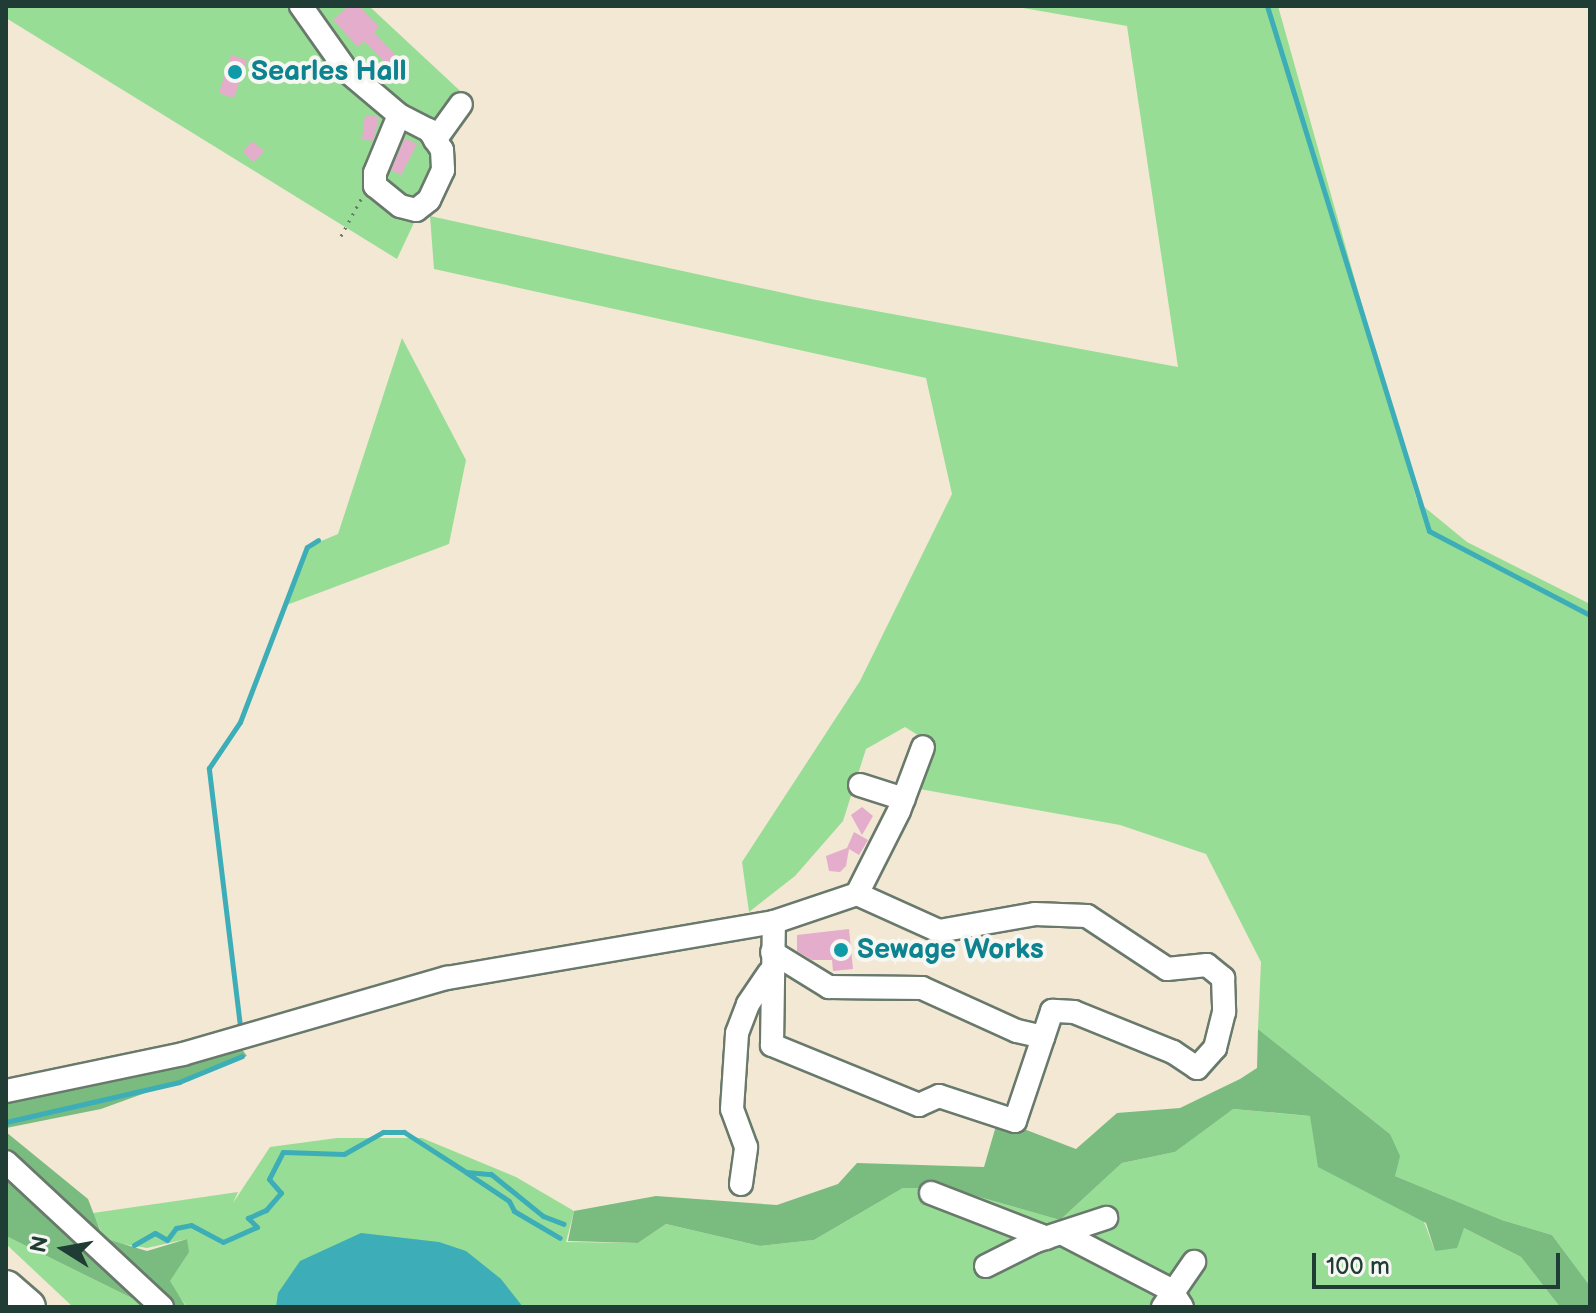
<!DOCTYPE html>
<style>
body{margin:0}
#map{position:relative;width:1596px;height:1313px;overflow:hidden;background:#f2e8d4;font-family:"Balsamiq Sans",sans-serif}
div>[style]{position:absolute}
.green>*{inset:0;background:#98dd96}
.forest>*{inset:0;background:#7abc7f}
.water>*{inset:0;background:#3daeb7}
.stream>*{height:5px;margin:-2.5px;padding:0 2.5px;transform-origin:2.5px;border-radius:2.5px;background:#3daeb7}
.building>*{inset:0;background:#e3adcb}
.path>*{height:3px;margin-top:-1.5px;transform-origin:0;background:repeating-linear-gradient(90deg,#69796c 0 2px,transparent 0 8px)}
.roads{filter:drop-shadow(2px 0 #69796c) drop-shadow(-2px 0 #69796c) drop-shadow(0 2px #69796c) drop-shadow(0 -2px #69796c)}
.minor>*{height:22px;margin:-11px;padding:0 11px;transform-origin:11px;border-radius:11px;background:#fff}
.highway>*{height:34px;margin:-17px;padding:0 17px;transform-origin:17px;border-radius:17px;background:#fff}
.dots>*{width:22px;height:22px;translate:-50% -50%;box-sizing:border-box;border:4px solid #f6f6f2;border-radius:50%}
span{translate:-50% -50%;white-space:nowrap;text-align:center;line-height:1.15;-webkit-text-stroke:8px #f6f6f2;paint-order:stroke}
.culture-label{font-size:28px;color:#0d838f;font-weight:700}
.left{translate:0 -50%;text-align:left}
.frame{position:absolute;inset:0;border:8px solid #1f3d34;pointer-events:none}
.north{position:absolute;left:24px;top:1209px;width:80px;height:80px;-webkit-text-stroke:6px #f6f6f2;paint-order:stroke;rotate:281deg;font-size:22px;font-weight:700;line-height:32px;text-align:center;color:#1f3d34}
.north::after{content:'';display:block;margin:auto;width:28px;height:36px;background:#1f3d34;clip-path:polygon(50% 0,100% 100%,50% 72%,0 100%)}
.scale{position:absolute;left:1312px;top:1253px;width:248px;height:36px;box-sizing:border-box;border:4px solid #1f3d34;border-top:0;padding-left:10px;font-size:24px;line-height:28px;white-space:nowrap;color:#1f3d34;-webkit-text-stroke:6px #f6f6f2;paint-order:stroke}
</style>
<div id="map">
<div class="green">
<i style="clip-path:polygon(6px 6px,369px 6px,471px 101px,397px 259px,6px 18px)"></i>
<i style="clip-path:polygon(1011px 6px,1278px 6px,1417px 501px,1467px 542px,1590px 604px,1590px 1286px,1552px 1235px,1502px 1220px,1395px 1176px,1390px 1134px,1258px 1029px,1261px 962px,1206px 854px,1120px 825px,914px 788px,929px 742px,905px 727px,866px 749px,843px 821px,795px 876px,749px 912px,742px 862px,860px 681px,952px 494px,926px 378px,434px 269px,430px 216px,811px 299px,1178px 367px,1127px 26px)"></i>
<i style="clip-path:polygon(402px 338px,466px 460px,449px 544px,284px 606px,307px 547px,338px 534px)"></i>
<i style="clip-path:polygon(1232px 1109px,1310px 1116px,1423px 1219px,1435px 1251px,1464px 1228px,1521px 1257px,1560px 1307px,187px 1307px,166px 1279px,187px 1239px,147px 1248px,105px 1241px,93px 1213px,238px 1192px,233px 1203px,270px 1147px,337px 1138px,422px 1138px,516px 1177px,574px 1211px,566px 1242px,638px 1243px,666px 1224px,760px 1246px,814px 1240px,903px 1188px,948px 1188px,1060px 1220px,1122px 1163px,1175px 1152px)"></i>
<i style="clip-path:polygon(6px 1236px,138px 1301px,144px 1307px,73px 1307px,6px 1244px)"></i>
</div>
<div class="forest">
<i style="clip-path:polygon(1258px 1029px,1390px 1134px,1400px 1156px,1395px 1176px,1502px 1220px,1552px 1235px,1590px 1286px,1590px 1307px,1560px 1307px,1521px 1257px,1464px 1228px,1457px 1248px,1435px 1251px,1426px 1223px,1318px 1167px,1310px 1116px,1233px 1109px,1175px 1152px,1122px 1163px,1060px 1220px,948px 1188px,903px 1188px,814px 1240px,760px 1246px,666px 1224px,638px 1243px,568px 1241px,574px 1211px,656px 1196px,777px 1205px,838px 1184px,857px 1163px,984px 1167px,998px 1119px,1076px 1149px,1117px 1113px,1180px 1108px,1240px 1079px,1257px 1068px)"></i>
<i style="clip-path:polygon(238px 1044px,247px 1056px,101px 1109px,6px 1128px,6px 1095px)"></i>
<i style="clip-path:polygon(6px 1132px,88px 1199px,103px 1238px,147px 1251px,187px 1239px,189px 1252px,170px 1281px,186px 1307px,150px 1307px,6px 1236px)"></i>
</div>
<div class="water">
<i style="clip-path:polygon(361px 1233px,439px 1242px,466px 1251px,501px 1279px,523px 1307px,276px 1307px,278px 1293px,300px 1261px)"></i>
</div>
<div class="stream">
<i style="left:1267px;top:6px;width:549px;rotate:72.85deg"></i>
<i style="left:1429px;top:531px;width:182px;rotate:27.6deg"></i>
<i style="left:240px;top:1026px;width:260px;rotate:-96.9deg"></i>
<i style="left:209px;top:768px;width:55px;rotate:-56deg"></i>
<i style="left:240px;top:722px;width:187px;rotate:-69.1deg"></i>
<i style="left:307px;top:547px;width:13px;rotate:-32deg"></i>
<i style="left:6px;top:1122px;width:178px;rotate:-13deg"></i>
<i style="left:179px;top:1082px;width:68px;rotate:-22.4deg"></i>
<i style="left:467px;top:1173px;width:50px;rotate:33.7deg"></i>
<i style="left:509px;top:1201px;width:11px;rotate:63deg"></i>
<i style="left:514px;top:1211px;width:53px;rotate:30.4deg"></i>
<i style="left:134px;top:1245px;width:24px;rotate:-30deg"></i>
<i style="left:155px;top:1233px;width:14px;rotate:30deg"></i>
<i style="left:167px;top:1240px;width:15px;rotate:-53deg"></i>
<i style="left:176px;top:1228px;width:15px;rotate:-11deg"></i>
<i style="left:191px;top:1225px;width:36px;rotate:28deg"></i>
<i style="left:223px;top:1242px;width:37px;rotate:-24deg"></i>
<i style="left:257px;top:1227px;width:13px;rotate:-135deg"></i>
<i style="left:248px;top:1218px;width:20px;rotate:-24deg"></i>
<i style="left:266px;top:1210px;width:23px;rotate:-49deg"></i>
<i style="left:281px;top:1193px;width:18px;rotate:-131deg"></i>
<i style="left:269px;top:1179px;width:30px;rotate:-63deg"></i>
<i style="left:283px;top:1152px;width:61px;rotate:1.9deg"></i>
<i style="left:344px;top:1154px;width:45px;rotate:-29.4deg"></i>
<i style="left:383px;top:1132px;width:21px"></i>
<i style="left:404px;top:1132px;width:74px;rotate:32.8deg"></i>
<i style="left:466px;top:1172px;width:25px;rotate:5deg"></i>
<i style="left:491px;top:1174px;width:67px;rotate:38.9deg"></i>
<i style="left:543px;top:1216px;width:22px;rotate:21deg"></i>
</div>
<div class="building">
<i style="clip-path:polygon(348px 6px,359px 6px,379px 27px,374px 32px,410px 71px,401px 79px,364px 41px,358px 47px,333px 20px)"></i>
<i style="clip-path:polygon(231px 55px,247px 60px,234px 98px,219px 93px)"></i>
<i style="clip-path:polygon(365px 115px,379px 117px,373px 141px,362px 139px)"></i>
<i style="clip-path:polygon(405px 138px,417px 144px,401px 175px,391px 170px)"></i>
<i style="clip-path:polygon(252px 141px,264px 151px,254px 162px,243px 152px)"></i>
<i style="clip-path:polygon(862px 807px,873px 816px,862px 835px,851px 815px)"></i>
<i style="clip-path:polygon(854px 832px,868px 840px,859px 855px,849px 849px,846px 866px,840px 872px,829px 871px,826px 856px,847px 848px)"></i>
<i style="clip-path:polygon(849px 929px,853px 969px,833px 971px,832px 960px,812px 960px,797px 951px,797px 935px)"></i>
</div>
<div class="path">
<i style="left:341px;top:236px;width:44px;rotate:-61.7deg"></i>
</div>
<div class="roads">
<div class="minor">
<i style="left:301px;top:6px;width:80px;rotate:54.7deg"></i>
<i style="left:347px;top:71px;width:68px;rotate:40.2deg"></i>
<i style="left:399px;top:115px;width:34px;rotate:27deg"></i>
<i style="left:429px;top:130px;width:24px;rotate:57deg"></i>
<i style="left:442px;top:150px;width:20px;rotate:87deg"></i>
<i style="left:443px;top:170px;width:33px;rotate:115deg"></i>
<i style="left:429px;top:200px;width:16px;rotate:142deg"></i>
<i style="left:416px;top:210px;width:16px;rotate:-166deg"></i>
<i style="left:400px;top:206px;width:32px;rotate:-141deg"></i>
<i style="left:375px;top:186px;width:13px;rotate:-90deg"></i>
<i style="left:375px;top:173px;width:63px;rotate:-67.5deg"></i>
<i style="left:435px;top:140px;width:44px;rotate:-54.2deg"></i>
<i style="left:860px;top:785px;width:46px;rotate:17.7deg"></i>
<i style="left:857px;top:894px;width:93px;rotate:-63.2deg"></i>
<i style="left:899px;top:811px;width:68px;rotate:-69.4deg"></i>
<i style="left:772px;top:952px;width:67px;rotate:31.6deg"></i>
<i style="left:829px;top:987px;width:93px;rotate:0.6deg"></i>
<i style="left:922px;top:988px;width:104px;rotate:24.4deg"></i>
<i style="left:1017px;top:1031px;width:27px;rotate:13deg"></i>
<i style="left:6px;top:1091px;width:181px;rotate:-11.8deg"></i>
<i style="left:183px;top:1054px;width:275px;rotate:-16.1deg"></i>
<i style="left:447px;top:978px;width:332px;rotate:-9.7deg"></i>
<i style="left:774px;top:922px;width:88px;rotate:-18.6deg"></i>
<i style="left:857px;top:894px;width:90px;rotate:24.3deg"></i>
<i style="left:939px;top:931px;width:97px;rotate:-10deg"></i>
<i style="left:1035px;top:914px;width:52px;rotate:2.2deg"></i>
<i style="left:1087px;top:916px;width:96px;rotate:33.5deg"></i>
<i style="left:1167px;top:969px;width:40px;rotate:-5.7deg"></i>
<i style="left:1207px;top:965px;width:21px;rotate:39deg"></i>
<i style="left:1223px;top:978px;width:34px;rotate:88deg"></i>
<i style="left:1224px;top:1012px;width:37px;rotate:104deg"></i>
<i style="left:1215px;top:1048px;width:27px;rotate:132deg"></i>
<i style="left:1197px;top:1068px;width:29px;rotate:-146deg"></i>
<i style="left:1173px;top:1052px;width:107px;rotate:-158deg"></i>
<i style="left:1074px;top:1012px;width:22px;rotate:-177deg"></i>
<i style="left:1052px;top:1011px;width:116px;rotate:108.6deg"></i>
<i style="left:1015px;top:1121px;width:80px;rotate:-161.8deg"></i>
<i style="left:939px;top:1096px;width:22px;rotate:156deg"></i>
<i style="left:919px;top:1105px;width:159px;rotate:-157.8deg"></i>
<i style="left:772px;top:1045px;width:123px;rotate:-89.1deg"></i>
<i style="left:6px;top:1162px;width:213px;rotate:42.9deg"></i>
<i style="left:741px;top:1184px;width:37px;rotate:-82deg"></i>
<i style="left:746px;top:1147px;width:40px;rotate:-110.2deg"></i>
<i style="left:732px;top:1109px;width:76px;rotate:-86.2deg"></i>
<i style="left:737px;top:1033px;width:31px;rotate:-69deg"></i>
<i style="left:748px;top:1004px;width:37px;rotate:-56deg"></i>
<i style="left:931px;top:1193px;width:124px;rotate:21.2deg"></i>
<i style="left:1065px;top:1235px;width:119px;rotate:27.4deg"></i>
<i style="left:1171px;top:1290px;width:20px;rotate:57deg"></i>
<i style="left:986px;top:1266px;width:56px;rotate:-26.6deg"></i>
<i style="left:1036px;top:1241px;width:74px;rotate:-18.2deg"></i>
<i style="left:1163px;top:1307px;width:55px;rotate:-55.4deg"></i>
</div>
<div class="highway">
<i style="left:6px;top:1288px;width:29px;rotate:41deg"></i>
</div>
</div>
<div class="dots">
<i style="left:235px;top:72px;background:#0f9aa8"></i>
<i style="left:841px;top:950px;background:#0f9aa8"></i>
</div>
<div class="culture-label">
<span class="left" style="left:251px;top:72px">Searles Hall</span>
<span class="left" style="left:857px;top:950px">Sewage Works</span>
</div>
<div class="frame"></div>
<div class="north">N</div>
<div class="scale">100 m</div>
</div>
